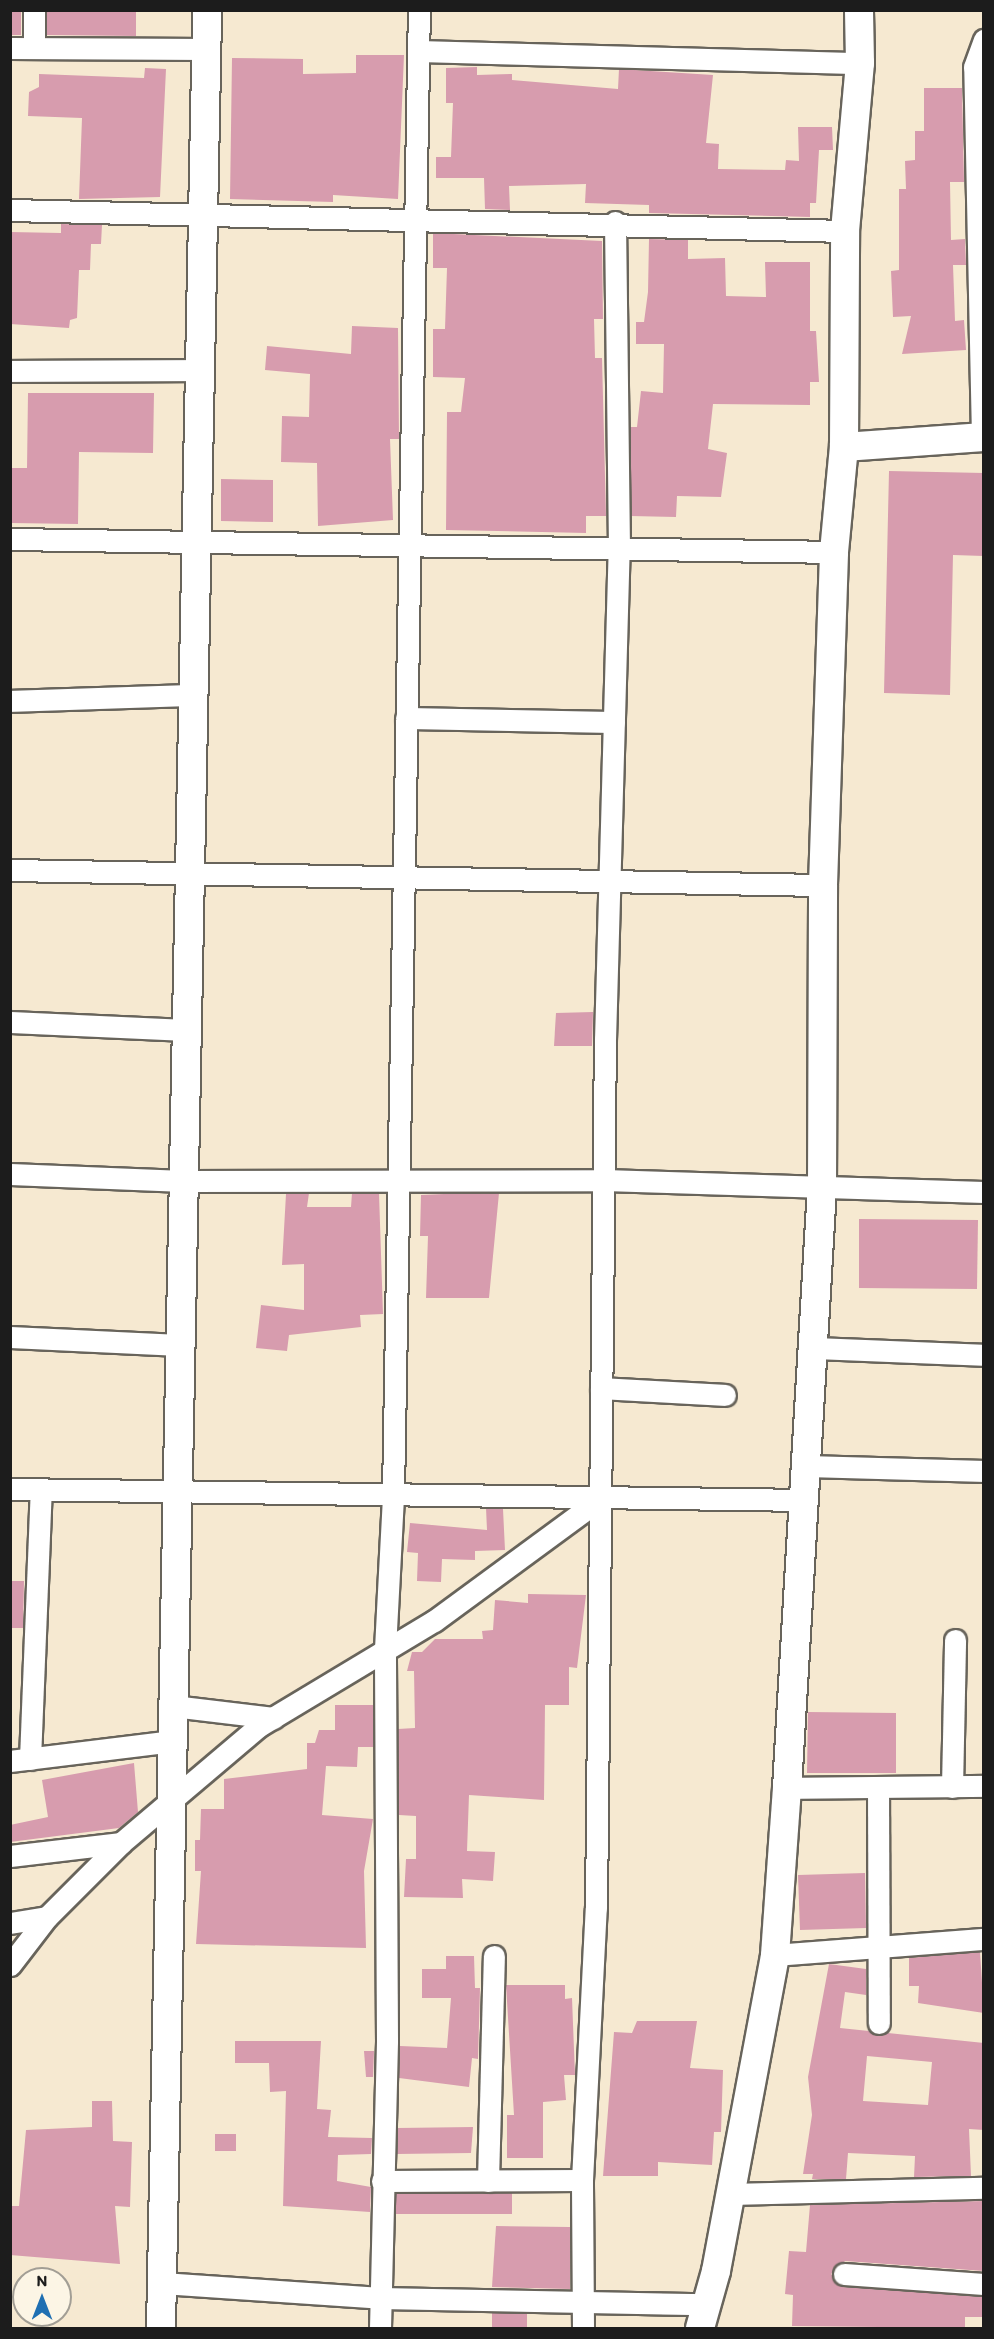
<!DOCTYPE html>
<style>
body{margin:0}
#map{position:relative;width:994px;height:2339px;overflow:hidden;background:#f6e9d1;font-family:Itim,sans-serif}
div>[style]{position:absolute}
.building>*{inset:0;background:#d79cae}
.roads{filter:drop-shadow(2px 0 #68645b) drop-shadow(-2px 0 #68645b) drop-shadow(0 2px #68645b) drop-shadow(0 -2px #68645b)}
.street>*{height:21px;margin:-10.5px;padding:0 10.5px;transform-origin:10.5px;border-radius:10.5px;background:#fff}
.secondary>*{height:28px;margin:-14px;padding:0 14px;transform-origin:14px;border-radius:14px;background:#fff}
span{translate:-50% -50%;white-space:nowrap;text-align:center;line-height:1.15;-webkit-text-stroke:6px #fcf5e5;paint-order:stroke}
.frame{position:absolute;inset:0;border:12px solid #1c1c1c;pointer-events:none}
.north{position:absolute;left:12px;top:2267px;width:60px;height:60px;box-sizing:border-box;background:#fcf5e5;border:2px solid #a29e95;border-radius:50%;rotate:0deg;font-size:16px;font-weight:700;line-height:24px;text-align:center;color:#1c1c1c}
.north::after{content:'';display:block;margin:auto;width:21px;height:27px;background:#1f6fb2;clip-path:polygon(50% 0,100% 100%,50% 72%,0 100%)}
</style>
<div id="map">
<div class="building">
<i style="clip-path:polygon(10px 10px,21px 10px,21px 35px,10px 35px)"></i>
<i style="clip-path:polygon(47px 10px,136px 10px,136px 36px,47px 35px)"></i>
<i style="clip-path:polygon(356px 55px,404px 55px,398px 199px,333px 195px,333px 202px,230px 199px,232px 58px,303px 59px,303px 74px,356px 73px)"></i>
<i style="clip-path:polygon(477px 67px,477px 75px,512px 74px,512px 80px,618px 89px,619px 69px,713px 75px,706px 143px,719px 144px,718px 169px,785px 170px,786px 160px,799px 161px,798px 127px,832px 127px,833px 150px,819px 150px,816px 203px,810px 203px,810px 217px,649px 213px,649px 205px,585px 203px,586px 184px,509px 186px,510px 210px,485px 209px,484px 178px,436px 178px,436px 157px,451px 157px,453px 103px,446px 103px,446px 68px)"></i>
<i style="clip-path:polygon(145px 68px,166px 69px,160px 197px,79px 199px,82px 118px,28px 116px,29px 92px,39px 87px,39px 74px,144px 78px)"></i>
<i style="clip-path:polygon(924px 88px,962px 88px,964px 182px,950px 182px,951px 240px,965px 239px,966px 265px,953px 265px,955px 321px,964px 320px,966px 350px,902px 354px,911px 316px,893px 317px,891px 271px,899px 270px,899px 189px,906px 189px,905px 161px,915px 160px,915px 131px,924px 131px)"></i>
<i style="clip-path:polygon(61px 224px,102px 225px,101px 244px,91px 244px,90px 270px,79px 270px,77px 318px,70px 320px,69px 328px,10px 324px,10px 232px,61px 233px)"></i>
<i style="clip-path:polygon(433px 233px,602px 241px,603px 319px,594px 319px,595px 358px,602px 358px,606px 516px,586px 516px,586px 533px,446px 530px,447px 412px,461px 412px,465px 378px,433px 377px,433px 329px,445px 329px,447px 268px,433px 268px)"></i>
<i style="clip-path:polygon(649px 239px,688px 240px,688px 259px,725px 258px,726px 296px,766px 297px,765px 262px,810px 262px,810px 331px,816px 331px,819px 382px,810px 382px,810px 405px,713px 404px,708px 449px,727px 453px,721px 497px,677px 496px,676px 517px,631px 516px,630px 427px,637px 427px,641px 391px,663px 393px,664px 344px,636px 344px,636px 322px,644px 322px,648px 292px)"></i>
<i style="clip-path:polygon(352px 326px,398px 328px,399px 439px,390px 439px,393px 520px,318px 526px,317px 463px,281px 462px,282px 416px,309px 417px,310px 374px,265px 370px,267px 346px,351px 354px)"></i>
<i style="clip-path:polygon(28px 393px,154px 393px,153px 453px,79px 452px,78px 524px,10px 523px,10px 468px,27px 468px)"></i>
<i style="clip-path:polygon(889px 471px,984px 473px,984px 556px,953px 555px,950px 695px,884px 693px)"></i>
<i style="clip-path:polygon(221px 479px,273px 480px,273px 522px,221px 521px)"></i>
<i style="clip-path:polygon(593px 1012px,592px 1046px,554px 1046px,556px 1013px)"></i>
<i style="clip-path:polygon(309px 1193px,307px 1207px,351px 1207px,352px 1193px,379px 1193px,383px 1314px,360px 1315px,361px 1327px,289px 1335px,287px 1351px,256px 1348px,261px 1305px,304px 1310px,304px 1264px,282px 1265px,286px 1194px)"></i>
<i style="clip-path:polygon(467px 1193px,499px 1193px,489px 1298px,426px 1298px,428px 1236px,420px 1236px,421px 1195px)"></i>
<i style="clip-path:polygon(859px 1219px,978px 1220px,977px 1289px,859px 1288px)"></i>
<i style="clip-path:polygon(486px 1508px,503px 1509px,505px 1550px,475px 1551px,475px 1560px,442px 1559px,441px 1582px,417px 1581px,418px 1553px,407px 1552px,410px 1523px,487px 1530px)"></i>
<i style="clip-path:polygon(10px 1581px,24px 1581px,23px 1628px,10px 1628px)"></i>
<i style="clip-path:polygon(528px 1594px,586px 1595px,577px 1668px,569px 1667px,569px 1705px,545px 1705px,544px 1800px,469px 1795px,467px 1851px,495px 1852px,493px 1881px,462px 1879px,463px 1898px,404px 1897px,406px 1859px,416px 1859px,416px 1816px,399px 1815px,398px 1729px,415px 1728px,414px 1671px,407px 1671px,412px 1652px,422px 1652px,435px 1639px,483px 1639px,482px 1631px,493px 1630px,495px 1600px,528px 1603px)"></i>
<i style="clip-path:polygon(335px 1705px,373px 1705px,373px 1747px,358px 1747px,357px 1767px,326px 1766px,322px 1815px,373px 1819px,364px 1871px,366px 1948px,196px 1944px,201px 1871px,195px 1871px,195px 1840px,200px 1840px,201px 1809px,224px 1809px,224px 1779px,307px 1769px,307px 1743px,315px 1743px,319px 1730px,335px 1730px)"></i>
<i style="clip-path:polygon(808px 1712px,896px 1713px,896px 1773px,807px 1773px)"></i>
<i style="clip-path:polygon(134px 1763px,138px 1812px,119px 1828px,10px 1842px,10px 1825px,48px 1817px,42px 1780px)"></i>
<i style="clip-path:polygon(865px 1873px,866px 1928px,800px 1930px,798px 1875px)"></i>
<i style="clip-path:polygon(980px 1952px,984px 2013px,918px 2003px,919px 1986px,909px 1986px,909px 1958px)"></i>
<i style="clip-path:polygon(446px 1956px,474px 1956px,475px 1988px,480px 1988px,478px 2059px,472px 2058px,469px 2087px,399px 2078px,400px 2046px,447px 2048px,451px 1998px,422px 1998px,422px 1969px,446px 1969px)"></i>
<i style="clip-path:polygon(evenodd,829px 1964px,866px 1969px,866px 1995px,845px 1992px,840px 2028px,984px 2043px,984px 2130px,969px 2129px,971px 2176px,914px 2177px,915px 2156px,848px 2153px,846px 2179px,812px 2179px,813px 2174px,803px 2174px,812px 2115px,808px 2077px,829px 1964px,867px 2056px,932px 2062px,928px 2105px,863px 2101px,867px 2056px)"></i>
<i style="clip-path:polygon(506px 1985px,565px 1985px,565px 1999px,572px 1998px,575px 2075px,564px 2075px,566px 2100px,543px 2102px,543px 2158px,507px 2158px,507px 2115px,514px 2115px)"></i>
<i style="clip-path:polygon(637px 2021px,697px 2021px,690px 2068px,723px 2070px,721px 2132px,714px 2132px,712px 2165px,658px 2162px,658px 2176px,603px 2176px,614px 2032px,632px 2033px)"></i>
<i style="clip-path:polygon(235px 2041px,321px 2041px,317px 2109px,331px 2110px,328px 2137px,372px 2138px,371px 2154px,338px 2155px,337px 2181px,371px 2187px,370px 2212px,283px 2206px,286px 2091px,270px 2092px,269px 2063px,235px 2063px)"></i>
<i style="clip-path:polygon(364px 2051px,374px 2051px,373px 2077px,366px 2077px)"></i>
<i style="clip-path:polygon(92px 2101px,112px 2101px,113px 2141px,132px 2142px,130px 2207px,115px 2206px,120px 2264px,10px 2255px,10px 2206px,19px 2206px,26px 2130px,92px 2127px)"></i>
<i style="clip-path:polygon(473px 2127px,471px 2153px,397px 2154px,398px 2128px)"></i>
<i style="clip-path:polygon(215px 2134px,236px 2134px,236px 2151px,215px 2151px)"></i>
<i style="clip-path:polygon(512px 2193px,512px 2214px,396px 2214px,396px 2194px)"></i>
<i style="clip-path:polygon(984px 2201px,984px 2271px,845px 2261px,831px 2274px,843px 2287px,984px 2297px,984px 2317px,965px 2317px,965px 2328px,792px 2326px,793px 2295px,785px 2294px,789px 2251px,806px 2252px,810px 2205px)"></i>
<i style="clip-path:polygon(496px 2226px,570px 2227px,570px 2289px,492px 2287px)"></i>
<i style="clip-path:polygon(492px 2313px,527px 2313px,527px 2328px,492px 2328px)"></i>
</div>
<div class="roads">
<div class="street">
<i style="left:10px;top:48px;width:197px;rotate:0.3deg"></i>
<i style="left:34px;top:48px;width:38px;rotate:-90deg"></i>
<i style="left:420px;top:51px;width:440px;rotate:1.6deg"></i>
<i style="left:10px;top:210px;width:835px;rotate:1.44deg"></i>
<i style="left:10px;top:371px;width:190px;rotate:-0.3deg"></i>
<i style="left:982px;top:437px;width:370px;rotate:-91.2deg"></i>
<i style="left:974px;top:67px;width:29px;rotate:-70deg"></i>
<i style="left:10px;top:539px;width:824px;rotate:0.9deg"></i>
<i style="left:10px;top:701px;width:184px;rotate:-1.9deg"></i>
<i style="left:406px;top:718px;width:208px;rotate:1.1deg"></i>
<i style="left:10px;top:870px;width:813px;rotate:1.06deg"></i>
<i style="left:10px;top:1022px;width:177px;rotate:2.6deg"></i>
<i style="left:10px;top:1174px;width:174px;rotate:2.3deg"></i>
<i style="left:184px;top:1181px;width:420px;rotate:-0.1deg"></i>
<i style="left:604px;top:1180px;width:380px;rotate:1.8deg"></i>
<i style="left:10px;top:1337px;width:170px;rotate:2.7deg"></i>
<i style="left:813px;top:1348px;width:171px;rotate:2.3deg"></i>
<i style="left:601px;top:1388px;width:124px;rotate:3.2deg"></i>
<i style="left:808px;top:1466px;width:176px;rotate:1.6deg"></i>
<i style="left:10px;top:1489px;width:796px;rotate:0.79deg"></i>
<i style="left:173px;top:1706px;width:101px;rotate:6.8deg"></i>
<i style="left:30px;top:1759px;width:270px;rotate:-87.7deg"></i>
<i style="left:10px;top:1761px;width:164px;rotate:-7deg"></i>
<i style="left:952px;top:1787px;width:147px;rotate:-88.8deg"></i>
<i style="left:787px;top:1788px;width:197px;rotate:-0.6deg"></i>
<i style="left:878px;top:1788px;width:235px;rotate:89.8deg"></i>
<i style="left:10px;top:1856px;width:112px;rotate:-6.7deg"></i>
<i style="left:10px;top:1923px;width:37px;rotate:-9deg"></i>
<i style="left:775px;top:1955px;width:210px;rotate:-4.4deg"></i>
<i style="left:10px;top:1965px;width:61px;rotate:-52.4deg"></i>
<i style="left:47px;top:1917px;width:105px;rotate:-45deg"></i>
<i style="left:121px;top:1843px;width:181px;rotate:-40.3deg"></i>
<i style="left:259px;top:1726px;width:204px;rotate:-31deg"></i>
<i style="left:434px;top:1621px;width:210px;rotate:-36.3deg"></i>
<i style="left:382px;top:2181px;width:200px;rotate:-0.3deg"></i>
<i style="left:488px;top:2181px;width:225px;rotate:-88.5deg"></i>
<i style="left:730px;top:2194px;width:254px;rotate:-1.4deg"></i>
<i style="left:844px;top:2274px;width:140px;rotate:4.1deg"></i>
<i style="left:162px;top:2283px;width:219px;rotate:3.9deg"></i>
<i style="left:380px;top:2298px;width:326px;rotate:1.1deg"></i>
<i style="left:380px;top:2328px;width:287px;rotate:-88.6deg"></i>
<i style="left:387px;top:2041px;width:392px;rotate:-90.3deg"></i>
<i style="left:385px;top:1649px;width:155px;rotate:-87deg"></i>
<i style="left:393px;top:1494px;width:1484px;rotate:-89deg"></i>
<i style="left:583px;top:2328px;width:148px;rotate:-90.4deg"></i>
<i style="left:582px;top:2180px;width:272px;rotate:-87.1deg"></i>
<i style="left:596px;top:1908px;width:868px;rotate:-89.41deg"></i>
<i style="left:605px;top:1040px;width:492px;rotate:-88.4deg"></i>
<i style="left:619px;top:548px;width:326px;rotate:-90.7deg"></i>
</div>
<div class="secondary">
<i style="left:844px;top:447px;width:140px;rotate:-4.1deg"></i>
<i style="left:161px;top:2328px;width:2318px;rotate:-88.86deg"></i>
<i style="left:700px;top:2328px;width:59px;rotate:-74.3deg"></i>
<i style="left:716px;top:2271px;width:321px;rotate:-79.4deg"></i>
<i style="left:775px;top:1955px;width:167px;rotate:-85.9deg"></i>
<i style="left:787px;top:1788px;width:601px;rotate:-86.66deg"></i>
<i style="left:822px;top:1188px;width:303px;rotate:-89.8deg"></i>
<i style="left:823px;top:885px;width:333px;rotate:-88.1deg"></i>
<i style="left:834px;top:552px;width:105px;rotate:-84.6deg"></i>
<i style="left:844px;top:447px;width:216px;rotate:-89.7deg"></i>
<i style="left:845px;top:231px;width:169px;rotate:-84.9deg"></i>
<i style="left:860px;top:63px;width:53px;rotate:-91.1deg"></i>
</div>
</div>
<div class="frame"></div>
<div class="north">N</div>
</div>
